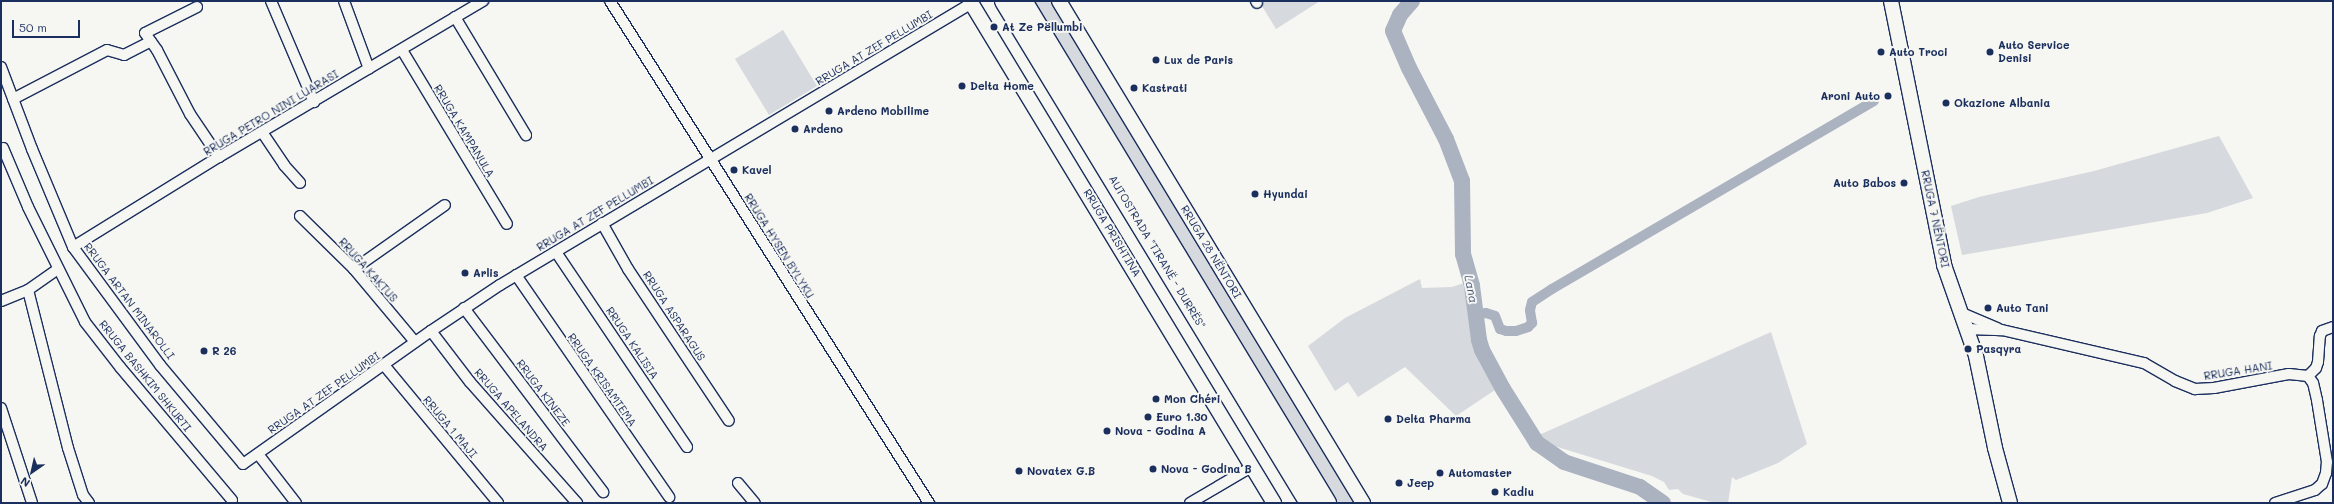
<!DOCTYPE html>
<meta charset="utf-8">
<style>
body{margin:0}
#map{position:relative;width:2334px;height:504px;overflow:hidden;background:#f6f6f2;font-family:Mali,sans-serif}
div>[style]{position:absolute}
.green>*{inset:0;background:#d6d9dd}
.canal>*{height:10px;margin:-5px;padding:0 5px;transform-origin:5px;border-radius:5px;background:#abb2c0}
.river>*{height:16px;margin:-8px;padding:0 8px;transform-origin:8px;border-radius:8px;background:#abb2c0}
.roads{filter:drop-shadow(1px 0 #1b2f5e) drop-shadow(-1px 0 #1b2f5e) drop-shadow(0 1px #1b2f5e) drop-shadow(0 -1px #1b2f5e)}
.street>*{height:10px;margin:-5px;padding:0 5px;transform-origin:5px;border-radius:5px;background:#f6f6f2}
.secondary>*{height:14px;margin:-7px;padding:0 7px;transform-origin:7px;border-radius:7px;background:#f6f6f2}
.highway>*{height:18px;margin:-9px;padding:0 9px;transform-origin:9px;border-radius:9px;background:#f6f6f2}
.dots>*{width:11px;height:11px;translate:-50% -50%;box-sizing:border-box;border:2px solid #f6f6f2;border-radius:50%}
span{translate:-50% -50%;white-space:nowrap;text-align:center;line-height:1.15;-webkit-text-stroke:4px #f6f6f2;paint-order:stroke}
.poi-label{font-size:11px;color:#1b2f5e;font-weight:700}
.left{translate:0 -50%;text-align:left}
.right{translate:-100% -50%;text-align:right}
.street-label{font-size:11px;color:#1b2f5e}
.water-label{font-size:12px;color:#46567b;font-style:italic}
.frame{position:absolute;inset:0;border:2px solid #1b2f5e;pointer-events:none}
.north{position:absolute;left:12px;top:452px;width:40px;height:40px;-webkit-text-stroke:3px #f6f6f2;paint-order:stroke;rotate:214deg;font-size:11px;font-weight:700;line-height:16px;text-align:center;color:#1b2f5e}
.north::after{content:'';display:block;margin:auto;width:14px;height:18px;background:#1b2f5e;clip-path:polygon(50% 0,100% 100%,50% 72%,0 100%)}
.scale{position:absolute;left:12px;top:20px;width:68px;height:18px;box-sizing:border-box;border:2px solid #1b2f5e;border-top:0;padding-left:5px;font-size:12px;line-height:14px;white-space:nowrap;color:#1b2f5e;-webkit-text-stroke:3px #f6f6f2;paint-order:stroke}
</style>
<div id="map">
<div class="green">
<i style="clip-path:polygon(1028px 1px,1051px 1px,1356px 503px,1333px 503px,1254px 372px,1250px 357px)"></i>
<i style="clip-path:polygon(1259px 1px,1320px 1px,1276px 29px)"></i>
<i style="clip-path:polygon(783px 30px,817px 86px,769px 115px,735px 59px)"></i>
<i style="clip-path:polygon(2219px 136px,2253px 198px,2207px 213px,1962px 255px,1951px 206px,1979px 197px,2094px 171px)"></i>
<i style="clip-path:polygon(1420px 279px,1422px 288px,1452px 287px,1467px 282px,1474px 340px,1498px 388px,1456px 416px,1405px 367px,1358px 397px,1348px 382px,1335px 391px,1308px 346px,1345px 318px)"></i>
<i style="clip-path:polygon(1771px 332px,1807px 444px,1778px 463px,1736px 480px,1732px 477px,1728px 503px,1715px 503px,1683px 494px,1678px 489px,1669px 490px,1664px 482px,1652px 476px,1551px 445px,1539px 435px)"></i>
</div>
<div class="canal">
<i style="left:1477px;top:315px;width:9px;rotate:-13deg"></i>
<i style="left:1486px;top:313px;width:9px;rotate:18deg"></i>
<i style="left:1495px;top:316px;width:14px;rotate:69deg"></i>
<i style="left:1500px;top:329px;width:6px;rotate:18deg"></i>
<i style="left:1506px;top:331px;width:10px"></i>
<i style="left:1516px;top:331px;width:13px;rotate:-18deg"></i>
<i style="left:1528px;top:327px;width:6px;rotate:-45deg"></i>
<i style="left:1532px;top:323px;width:13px;rotate:-99deg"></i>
<i style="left:1530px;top:310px;width:8px;rotate:-76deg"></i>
<i style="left:1532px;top:302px;width:24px;rotate:-33deg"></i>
<i style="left:1552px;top:289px;width:373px;rotate:-30.3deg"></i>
</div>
<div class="river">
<i style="left:1412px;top:1px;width:18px;rotate:131deg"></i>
<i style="left:1400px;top:15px;width:17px;rotate:114deg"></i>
<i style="left:1393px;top:31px;width:40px;rotate:66.6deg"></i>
<i style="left:1409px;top:68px;width:80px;rotate:62.5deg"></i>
<i style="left:1446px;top:139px;width:45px;rotate:69.1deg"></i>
<i style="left:1462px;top:181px;width:73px;rotate:89.2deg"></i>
<i style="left:1463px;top:254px;width:33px;rotate:74deg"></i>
<i style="left:1472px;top:286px;width:54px;rotate:82.6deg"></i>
<i style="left:1479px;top:340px;width:10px;rotate:73deg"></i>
<i style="left:1482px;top:350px;width:44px;rotate:61.7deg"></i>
<i style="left:1503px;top:389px;width:64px;rotate:57.8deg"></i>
<i style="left:1537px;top:443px;width:33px;rotate:35deg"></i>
<i style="left:1564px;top:462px;width:80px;rotate:18.2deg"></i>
<i style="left:1640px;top:487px;width:28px;rotate:35deg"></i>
</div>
<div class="roads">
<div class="street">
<i style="left:271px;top:1px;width:110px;rotate:66.9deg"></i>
<i style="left:344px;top:1px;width:72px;rotate:69.8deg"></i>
<i style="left:610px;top:1px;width:595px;rotate:57.57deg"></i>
<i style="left:1256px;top:1px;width:2px;rotate:63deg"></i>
<i style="left:197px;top:7px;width:58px;rotate:153.4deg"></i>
<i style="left:145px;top:33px;width:21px;rotate:55deg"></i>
<i style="left:157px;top:50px;width:72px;rotate:62.7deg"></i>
<i style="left:190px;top:114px;width:52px;rotate:56deg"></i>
<i style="left:455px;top:17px;width:138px;rotate:59deg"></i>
<i style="left:402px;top:50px;width:203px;rotate:58.9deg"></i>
<i style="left:1px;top:67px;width:88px;rotate:69.3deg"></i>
<i style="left:32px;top:149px;width:106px;rotate:67.3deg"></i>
<i style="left:73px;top:247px;width:147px;rotate:53.6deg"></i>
<i style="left:160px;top:365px;width:129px;rotate:50deg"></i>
<i style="left:243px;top:464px;width:230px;rotate:-35.3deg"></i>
<i style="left:431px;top:331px;width:83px;rotate:-33.7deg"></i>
<i style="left:500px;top:285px;width:550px;rotate:-30.86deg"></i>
<i style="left:13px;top:99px;width:106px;rotate:-27.5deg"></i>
<i style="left:107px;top:50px;width:18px;rotate:16deg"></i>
<i style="left:124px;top:55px;width:30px;rotate:-27deg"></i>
<i style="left:262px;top:132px;width:40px;rotate:56deg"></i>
<i style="left:284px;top:165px;width:24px;rotate:48deg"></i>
<i style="left:3px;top:148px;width:64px;rotate:67deg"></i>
<i style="left:28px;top:207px;width:128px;rotate:63.6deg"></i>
<i style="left:85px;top:322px;width:57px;rotate:52.1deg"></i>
<i style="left:120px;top:367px;width:174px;rotate:49.9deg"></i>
<i style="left:300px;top:216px;width:76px;rotate:44.5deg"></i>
<i style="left:354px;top:269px;width:95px;rotate:50.1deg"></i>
<i style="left:602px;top:223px;width:53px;rotate:60.5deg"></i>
<i style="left:628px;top:269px;width:182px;rotate:56.4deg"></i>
<i style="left:73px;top:247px;width:172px;rotate:-31.7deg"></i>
<i style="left:219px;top:157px;width:307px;rotate:-30.6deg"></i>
<i style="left:556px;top:252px;width:235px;rotate:56.1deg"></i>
<i style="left:354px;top:269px;width:111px;rotate:-35.1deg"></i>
<i style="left:516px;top:275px;width:270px;rotate:55.4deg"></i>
<i style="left:28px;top:290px;width:163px;rotate:75.8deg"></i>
<i style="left:68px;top:448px;width:49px;rotate:72.3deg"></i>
<i style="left:83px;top:495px;width:10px;rotate:53deg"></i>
<i style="left:1px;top:301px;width:29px;rotate:-22deg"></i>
<i style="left:28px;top:290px;width:37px;rotate:-35deg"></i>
<i style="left:464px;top:308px;width:231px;rotate:52.9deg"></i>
<i style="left:1962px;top:313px;width:39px;rotate:23deg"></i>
<i style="left:1967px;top:329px;width:35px;rotate:2deg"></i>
<i style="left:2002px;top:330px;width:146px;rotate:13.1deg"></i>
<i style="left:2144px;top:363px;width:36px;rotate:30deg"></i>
<i style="left:2175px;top:381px;width:22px;rotate:22deg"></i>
<i style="left:2195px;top:389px;width:19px;rotate:-3deg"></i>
<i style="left:2214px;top:388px;width:76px;rotate:-10.6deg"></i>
<i style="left:2289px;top:374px;width:19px;rotate:6deg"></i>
<i style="left:431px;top:331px;width:64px;rotate:52.6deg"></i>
<i style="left:470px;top:382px;width:162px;rotate:48.5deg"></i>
<i style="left:384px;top:365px;width:179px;rotate:50.4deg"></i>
<i style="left:2308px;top:376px;width:11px;rotate:-45deg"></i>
<i style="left:2316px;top:368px;width:6px;rotate:-72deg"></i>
<i style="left:2318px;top:362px;width:26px;rotate:-86deg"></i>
<i style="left:2320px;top:336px;width:5px;rotate:-68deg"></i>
<i style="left:2322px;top:331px;width:12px;rotate:-20deg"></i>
<i style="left:1px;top:408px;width:100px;rotate:71.9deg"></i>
<i style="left:258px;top:454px;width:62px;rotate:52.2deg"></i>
<i style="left:738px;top:483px;width:26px;rotate:50deg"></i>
<i style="left:1190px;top:503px;width:73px;rotate:-30.4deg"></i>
<i style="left:2275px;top:503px;width:42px;rotate:-18deg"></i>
<i style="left:2315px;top:490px;width:9px;rotate:-41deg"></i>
<i style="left:2322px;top:484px;width:12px;rotate:-70deg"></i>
<i style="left:2326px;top:473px;width:11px;rotate:-85deg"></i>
<i style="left:2327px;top:462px;width:63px;rotate:-99.2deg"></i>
<i style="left:2317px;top:400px;width:17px;rotate:-103deg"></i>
<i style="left:2313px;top:383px;width:9px;rotate:-126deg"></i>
</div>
<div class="secondary">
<i style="left:970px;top:1px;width:587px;rotate:58.8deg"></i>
<i style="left:1059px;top:1px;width:587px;rotate:58.8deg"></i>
<i style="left:1891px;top:1px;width:269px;rotate:78.6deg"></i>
<i style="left:1944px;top:265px;width:96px;rotate:70.6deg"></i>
<i style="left:1976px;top:356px;width:94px;rotate:78.3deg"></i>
<i style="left:1995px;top:448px;width:57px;rotate:74.7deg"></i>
</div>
<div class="highway">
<i style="left:1004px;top:1px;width:587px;rotate:58.72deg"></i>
<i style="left:1023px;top:1px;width:587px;rotate:58.8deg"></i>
</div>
</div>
<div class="dots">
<i style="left:994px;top:27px;background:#1b2f5e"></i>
<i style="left:1881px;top:52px;background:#1b2f5e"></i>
<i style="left:1990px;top:52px;background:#1b2f5e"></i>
<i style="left:1156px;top:60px;background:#1b2f5e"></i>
<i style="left:962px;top:86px;background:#1b2f5e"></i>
<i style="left:1134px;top:88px;background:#1b2f5e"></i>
<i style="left:1888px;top:96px;background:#1b2f5e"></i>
<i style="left:1946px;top:103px;background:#1b2f5e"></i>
<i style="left:829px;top:111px;background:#1b2f5e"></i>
<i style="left:795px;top:129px;background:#1b2f5e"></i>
<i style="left:734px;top:170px;background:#1b2f5e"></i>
<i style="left:1904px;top:183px;background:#1b2f5e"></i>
<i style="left:1255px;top:194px;background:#1b2f5e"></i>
<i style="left:465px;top:273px;background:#1b2f5e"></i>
<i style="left:1988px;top:308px;background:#1b2f5e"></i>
<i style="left:1968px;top:349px;background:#1b2f5e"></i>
<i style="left:204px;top:351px;background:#1b2f5e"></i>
<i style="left:1156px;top:399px;background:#1b2f5e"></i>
<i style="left:1148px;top:417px;background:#1b2f5e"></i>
<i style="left:1388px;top:419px;background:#1b2f5e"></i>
<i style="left:1107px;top:431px;background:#1b2f5e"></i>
<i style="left:1153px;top:469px;background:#1b2f5e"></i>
<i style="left:1019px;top:471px;background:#1b2f5e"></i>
<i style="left:1440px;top:473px;background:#1b2f5e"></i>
<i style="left:1399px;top:483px;background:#1b2f5e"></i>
<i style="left:1495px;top:492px;background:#1b2f5e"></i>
</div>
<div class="poi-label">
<span class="left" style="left:1002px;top:27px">At Ze Pëllumbi</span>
<span class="left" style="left:1998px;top:52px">Auto Service<br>Denisi</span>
<span class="left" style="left:1889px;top:52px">Auto Troci</span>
<span class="left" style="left:1164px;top:60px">Lux de Paris</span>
<span class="left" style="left:970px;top:86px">Delta Home</span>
<span class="left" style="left:1142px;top:88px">Kastrati</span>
<span class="right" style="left:1880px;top:96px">Aroni Auto</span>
<span class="left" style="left:1954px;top:103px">Okazione Albania</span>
<span class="left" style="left:837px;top:111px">Ardeno Mobilime</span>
<span class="left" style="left:803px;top:129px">Ardeno</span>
<span class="left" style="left:742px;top:170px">Kavel</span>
<span class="right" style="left:1896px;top:183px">Auto Babos</span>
<span class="left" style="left:1263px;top:194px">Hyundai</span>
<span class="left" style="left:473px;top:273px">Arlis</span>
<span class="left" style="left:1996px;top:308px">Auto Tani</span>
<span class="left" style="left:1976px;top:349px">Pasqyra</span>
<span class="left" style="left:212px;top:351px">R 26</span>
<span class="left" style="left:1164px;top:399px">Mon Chéri</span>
<span class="left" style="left:1156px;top:417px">Euro 1.30</span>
<span class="left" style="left:1396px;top:419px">Delta Pharma</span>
<span class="left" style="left:1115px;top:431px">Nova - Godina A</span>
<span class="left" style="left:1161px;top:469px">Nova - Godina B</span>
<span class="left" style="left:1027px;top:471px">Novatex G.B</span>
<span class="left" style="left:1448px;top:473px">Automaster</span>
<span class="left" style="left:1407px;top:483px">Jeep</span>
<span class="left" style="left:1503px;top:492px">Kadiu</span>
</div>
<div class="street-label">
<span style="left:874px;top:48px;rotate:-31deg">RRUGA AT ZEF PELLUMBI</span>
<span style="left:271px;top:113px;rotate:-31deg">RRUGA PETRO NINI LUARASI</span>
<span style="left:464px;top:131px;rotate:59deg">RRUGA KAMPANULA</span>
<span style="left:595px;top:214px;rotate:-31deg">RRUGA AT ZEF PELLUMBI</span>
<span style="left:1935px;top:219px;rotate:78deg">RRUGA 7 NËNTORI</span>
<span style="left:1112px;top:233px;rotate:59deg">RRUGA PRISHTINA</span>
<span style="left:779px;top:246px;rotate:58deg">RRUGA HYSEN BYLYKU</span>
<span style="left:1157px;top:252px;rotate:59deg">AUTOSTRADA "TIRANË - DURRËS"</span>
<span style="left:1211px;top:252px;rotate:59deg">RRUGA 28 NËNTORI</span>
<span style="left:368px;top:270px;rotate:48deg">RRUGA KAKTUS</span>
<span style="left:129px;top:301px;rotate:53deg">RRUGA ARTAN MINAROLLI</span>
<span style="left:674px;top:316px;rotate:57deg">RRUGA ASPARAGUS</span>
<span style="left:632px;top:343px;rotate:56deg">RRUGA KALISIA</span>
<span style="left:2238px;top:371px;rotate:-9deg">RRUGA HANI</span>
<span style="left:145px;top:376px;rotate:51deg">RRUGA BASHKIM SHKURTI</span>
<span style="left:602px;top:380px;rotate:55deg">RRUGA KRISAMTEMA</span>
<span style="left:324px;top:393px;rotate:-35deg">RRUGA AT ZEF PELLUMBI</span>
<span style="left:543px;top:393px;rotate:53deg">RRUGA KINEZE</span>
<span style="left:511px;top:410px;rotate:49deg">RRUGA APELANDRA</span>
<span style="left:450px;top:427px;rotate:50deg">RRUGA 1 MAJI</span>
</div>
<div class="water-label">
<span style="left:1471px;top:289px;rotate:79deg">Lana</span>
</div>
<div class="frame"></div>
<div class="north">N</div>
<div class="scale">50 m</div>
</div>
